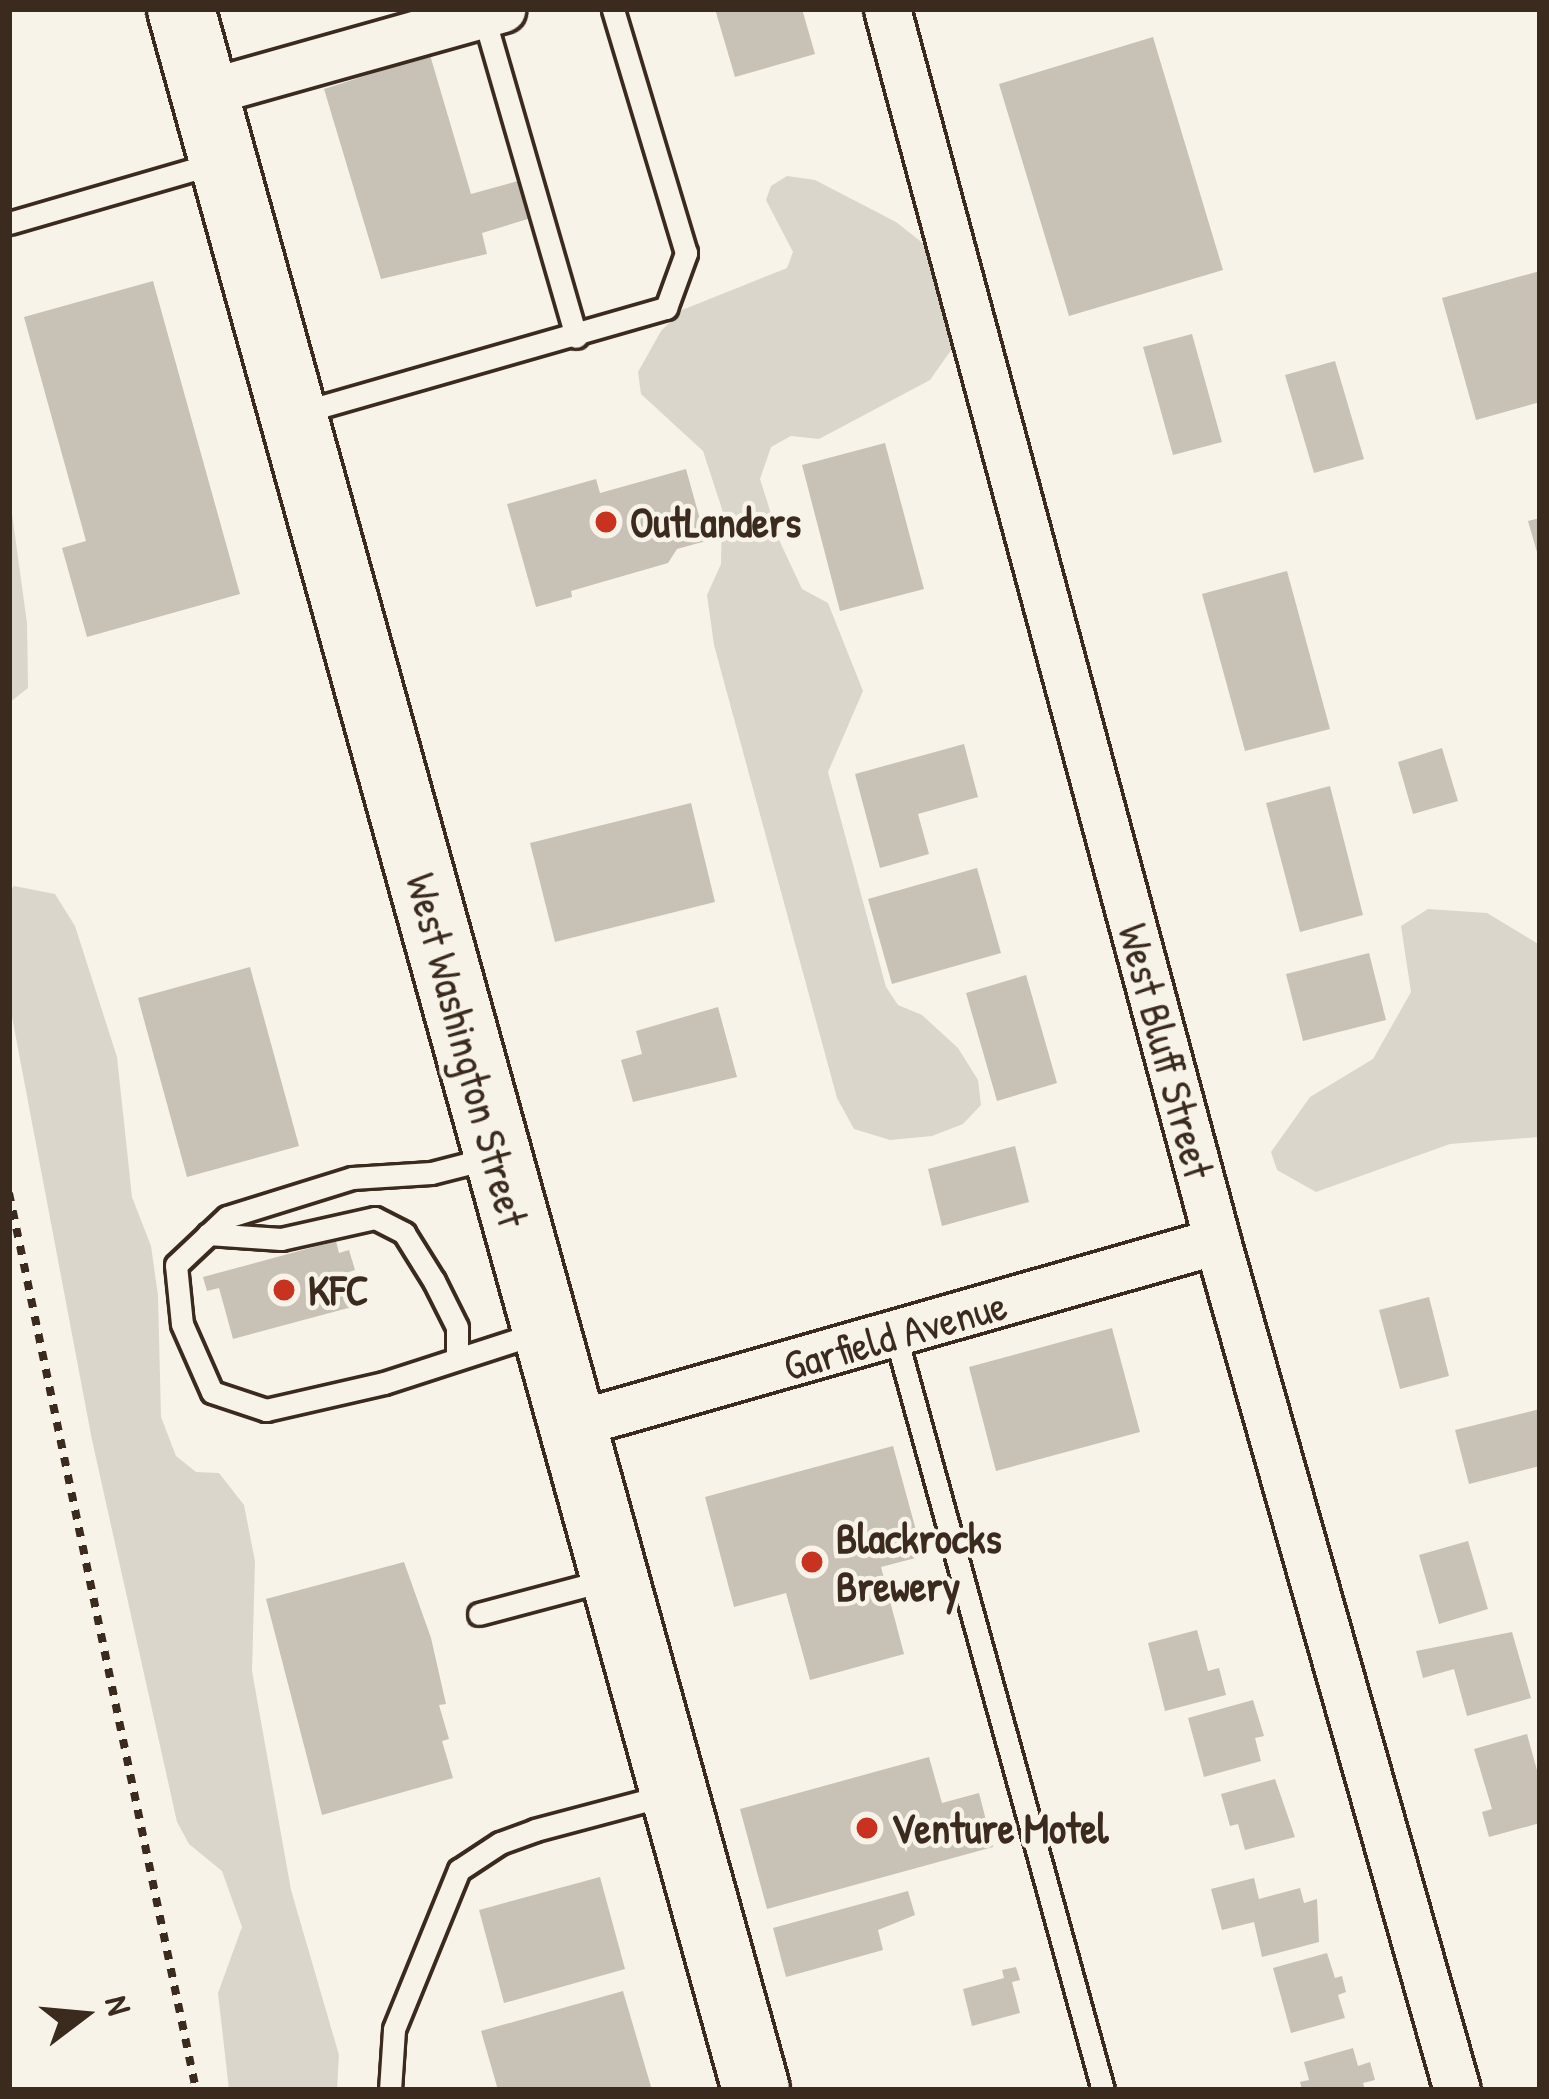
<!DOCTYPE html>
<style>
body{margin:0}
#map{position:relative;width:1549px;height:2099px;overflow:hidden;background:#f7f3e8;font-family:"Patrick Hand",sans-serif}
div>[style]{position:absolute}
.green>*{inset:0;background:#dbd6cb}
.building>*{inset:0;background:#c8c1b6}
.path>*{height:8px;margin-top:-4px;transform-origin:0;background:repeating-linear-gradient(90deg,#3b2a1e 0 9px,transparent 0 18px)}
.roads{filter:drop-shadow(3px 0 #3b2a1e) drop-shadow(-3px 0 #3b2a1e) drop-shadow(0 3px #3b2a1e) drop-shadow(0 -3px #3b2a1e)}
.service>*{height:21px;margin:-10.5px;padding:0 10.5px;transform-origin:10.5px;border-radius:10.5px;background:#f7f3e8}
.minor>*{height:45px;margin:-22.5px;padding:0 22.5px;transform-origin:22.5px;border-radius:22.5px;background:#f7f3e8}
.primary>*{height:66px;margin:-33px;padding:0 33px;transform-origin:33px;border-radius:33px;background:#f7f3e8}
.dots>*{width:33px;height:33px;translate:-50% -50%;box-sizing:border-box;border:6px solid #f7f3e8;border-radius:50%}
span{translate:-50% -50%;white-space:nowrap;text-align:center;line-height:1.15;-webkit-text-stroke:9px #f7f3e8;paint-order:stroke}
.poi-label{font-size:42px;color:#3b2a1e;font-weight:700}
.left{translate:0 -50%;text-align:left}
.street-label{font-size:42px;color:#3b2a1e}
.frame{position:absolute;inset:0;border:12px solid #3b2a1e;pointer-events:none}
.north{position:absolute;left:24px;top:1955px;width:120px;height:120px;-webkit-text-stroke:9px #f7f3e8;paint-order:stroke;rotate:74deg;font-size:33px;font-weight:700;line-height:48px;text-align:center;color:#3b2a1e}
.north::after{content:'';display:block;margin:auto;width:42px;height:54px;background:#3b2a1e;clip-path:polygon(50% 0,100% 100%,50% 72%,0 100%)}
</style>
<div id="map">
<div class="green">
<i style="clip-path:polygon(787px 176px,815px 180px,896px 222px,934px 252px,959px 339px,930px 380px,819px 439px,791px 436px,771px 447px,760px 479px,780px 542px,802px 589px,828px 603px,863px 691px,828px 772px,886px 987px,898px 1005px,922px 1015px,958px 1048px,978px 1080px,981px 1105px,963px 1124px,932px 1136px,890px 1140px,854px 1129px,837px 1098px,714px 645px,707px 595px,721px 564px,722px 509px,703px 451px,641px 394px,638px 372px,661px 331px,682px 310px,787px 268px,793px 252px,766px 200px,771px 186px)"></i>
<i style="clip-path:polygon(9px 492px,27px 623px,28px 688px,9px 703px)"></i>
<i style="clip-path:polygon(14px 886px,55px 894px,75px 926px,117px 1057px,132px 1197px,151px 1246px,158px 1295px,161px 1417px,176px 1456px,196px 1472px,219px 1473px,244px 1505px,255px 1561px,252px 1671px,291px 1890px,339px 2055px,337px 2090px,229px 2090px,218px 1993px,242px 1927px,222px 1871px,189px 1844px,177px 1822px,92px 1440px,9px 1001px,9px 892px)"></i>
<i style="clip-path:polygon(1428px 909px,1487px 913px,1540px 945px,1540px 1137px,1450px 1144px,1316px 1192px,1277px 1170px,1271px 1152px,1310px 1097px,1373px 1059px,1411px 992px,1401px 926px)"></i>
</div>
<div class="building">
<i style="clip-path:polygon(715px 9px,802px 9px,815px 54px,735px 77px)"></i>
<i style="clip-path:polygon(1153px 37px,1223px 270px,1069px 316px,999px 84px)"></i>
<i style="clip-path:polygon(430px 55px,471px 194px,540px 175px,551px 212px,482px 233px,487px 254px,381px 279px,324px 89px)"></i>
<i style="clip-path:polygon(1540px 271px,1540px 402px,1476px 420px,1442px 298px)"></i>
<i style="clip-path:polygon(153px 281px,240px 594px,87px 637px,62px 548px,86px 541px,24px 317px)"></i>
<i style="clip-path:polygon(1192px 334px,1222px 442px,1173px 455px,1143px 347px)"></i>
<i style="clip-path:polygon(1335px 361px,1364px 459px,1314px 473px,1285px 375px)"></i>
<i style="clip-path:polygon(885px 443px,924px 589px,840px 611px,802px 465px)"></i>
<i style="clip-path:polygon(686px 469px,706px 541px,677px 549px,668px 563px,571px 591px,572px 597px,536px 607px,507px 504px,596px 479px,600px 493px)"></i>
<i style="clip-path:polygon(1540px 518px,1540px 559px,1539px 559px,1528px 521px)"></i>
<i style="clip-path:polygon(1287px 571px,1330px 729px,1245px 751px,1202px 594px)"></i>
<i style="clip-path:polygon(964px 744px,978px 797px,918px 814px,929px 854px,880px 868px,855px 774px)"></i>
<i style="clip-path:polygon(1442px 748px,1458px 801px,1413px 814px,1398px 762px)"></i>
<i style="clip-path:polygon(1330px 786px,1363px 915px,1300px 932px,1266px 803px)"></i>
<i style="clip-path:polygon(691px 803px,715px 902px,555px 942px,530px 843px)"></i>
<i style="clip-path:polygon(977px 868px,1001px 953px,892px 984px,868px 899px)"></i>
<i style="clip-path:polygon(1369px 953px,1386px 1020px,1303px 1041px,1286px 974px)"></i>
<i style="clip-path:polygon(250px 967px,299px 1146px,187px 1177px,138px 998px)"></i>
<i style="clip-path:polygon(1026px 975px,1057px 1083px,997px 1101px,966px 993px)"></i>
<i style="clip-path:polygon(718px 1007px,737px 1077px,633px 1102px,621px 1060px,642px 1054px,636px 1031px)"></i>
<i style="clip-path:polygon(1015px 1146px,1029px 1202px,942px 1226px,928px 1169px)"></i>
<i style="clip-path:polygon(336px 1241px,339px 1253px,349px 1250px,355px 1270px,343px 1274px,352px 1307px,233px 1339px,219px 1288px,207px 1291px,203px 1277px)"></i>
<i style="clip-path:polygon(1429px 1297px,1449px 1376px,1400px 1389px,1379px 1310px)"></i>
<i style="clip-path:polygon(1112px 1328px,1140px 1432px,996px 1471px,969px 1367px)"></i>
<i style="clip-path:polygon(1540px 1409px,1540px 1466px,1469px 1484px,1455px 1430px)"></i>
<i style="clip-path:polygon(893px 1446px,923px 1556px,881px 1567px,904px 1654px,810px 1680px,786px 1593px,734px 1607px,705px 1497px)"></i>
<i style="clip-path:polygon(1468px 1541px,1488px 1609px,1439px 1624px,1419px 1555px)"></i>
<i style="clip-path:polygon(404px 1562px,431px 1638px,446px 1704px,439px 1705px,449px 1739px,442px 1741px,453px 1778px,322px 1815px,266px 1599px)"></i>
<i style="clip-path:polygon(1197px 1630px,1208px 1671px,1219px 1668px,1226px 1695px,1165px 1711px,1148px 1643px)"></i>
<i style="clip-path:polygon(1512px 1632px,1531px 1698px,1467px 1716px,1454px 1669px,1423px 1678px,1416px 1651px)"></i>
<i style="clip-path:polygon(1253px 1700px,1264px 1736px,1255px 1738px,1261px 1761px,1204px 1777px,1188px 1718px)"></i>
<i style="clip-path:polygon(1527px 1734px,1540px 1781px,1540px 1823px,1489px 1837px,1482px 1812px,1492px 1809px,1474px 1749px)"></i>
<i style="clip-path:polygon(929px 1757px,942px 1803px,979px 1793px,993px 1847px,767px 1909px,740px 1809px)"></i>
<i style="clip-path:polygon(1275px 1779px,1295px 1837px,1245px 1850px,1238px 1824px,1230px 1826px,1221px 1794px)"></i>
<i style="clip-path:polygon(600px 1877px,625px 1969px,504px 2003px,479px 1910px)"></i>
<i style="clip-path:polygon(1254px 1878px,1259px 1899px,1300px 1888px,1304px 1903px,1317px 1899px,1319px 1942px,1262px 1957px,1254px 1922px,1222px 1930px,1211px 1889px)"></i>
<i style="clip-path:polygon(908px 1891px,915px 1915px,878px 1930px,883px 1950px,786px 1977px,773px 1928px)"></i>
<i style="clip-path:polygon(1327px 1953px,1335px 1978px,1342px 1976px,1346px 1992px,1338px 1995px,1345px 2018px,1291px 2033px,1273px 1968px)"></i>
<i style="clip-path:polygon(1016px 1967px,1020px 1980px,1012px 1982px,1020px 2013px,972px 2026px,963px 1989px,1004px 1978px,1002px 1970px)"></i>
<i style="clip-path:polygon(623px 1991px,652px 2090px,498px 2090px,481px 2031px)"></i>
<i style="clip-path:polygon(1353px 2048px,1358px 2066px,1370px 2062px,1375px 2080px,1363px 2083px,1365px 2090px,1302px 2090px,1300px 2082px,1309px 2080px,1304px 2062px)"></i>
</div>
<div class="path">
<i style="left:9px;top:1193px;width:916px;rotate:78.22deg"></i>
</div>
<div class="roads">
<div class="service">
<i style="left:483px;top:14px;width:336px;rotate:73.9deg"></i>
<i style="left:9px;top:223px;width:216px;rotate:-16.2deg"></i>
<i style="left:299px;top:413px;width:382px;rotate:-16deg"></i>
<i style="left:666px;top:308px;width:59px;rotate:-70deg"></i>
<i style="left:686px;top:253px;width:255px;rotate:-106.7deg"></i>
<i style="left:490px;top:1158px;width:61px;rotate:165.7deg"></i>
<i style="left:431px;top:1173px;width:79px;rotate:176.4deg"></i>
<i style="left:352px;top:1178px;width:131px;rotate:162.7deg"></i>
<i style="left:227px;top:1217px;width:70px;rotate:136.7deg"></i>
<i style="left:176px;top:1265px;width:59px;rotate:84.2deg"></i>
<i style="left:182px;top:1324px;width:74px;rotate:66.2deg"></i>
<i style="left:212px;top:1392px;width:57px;rotate:18.4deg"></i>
<i style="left:266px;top:1410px;width:121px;rotate:-12.9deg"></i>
<i style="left:384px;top:1383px;width:162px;rotate:-18deg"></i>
<i style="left:208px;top:1234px;width:73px;rotate:3.9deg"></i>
<i style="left:281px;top:1239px;width:96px;rotate:-12.6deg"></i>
<i style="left:375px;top:1218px;width:33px;rotate:27deg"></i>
<i style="left:404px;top:1233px;width:57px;rotate:58deg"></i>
<i style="left:434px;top:1281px;width:51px;rotate:63.4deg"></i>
<i style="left:457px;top:1327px;width:31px;rotate:90deg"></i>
<i style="left:896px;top:1337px;width:781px;rotate:74.63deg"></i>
<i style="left:479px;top:1614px;width:132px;rotate:-14.9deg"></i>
<i style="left:390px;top:2090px;width:61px;rotate:-86.2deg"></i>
<i style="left:394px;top:2029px;width:172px;rotate:-67.8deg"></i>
<i style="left:459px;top:1870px;width:49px;rotate:-33.4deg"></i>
<i style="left:500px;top:1843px;width:37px;rotate:-20deg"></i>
<i style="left:535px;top:1830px;width:137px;rotate:-14.9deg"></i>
</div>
<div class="minor">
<i style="left:887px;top:9px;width:1275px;rotate:75deg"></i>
<i style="left:1217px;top:1241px;width:882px;rotate:74.22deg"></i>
<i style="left:204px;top:93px;width:310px;rotate:-15.7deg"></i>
<i style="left:571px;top:1425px;width:672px;rotate:-15.9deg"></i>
</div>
<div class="primary">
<i style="left:181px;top:9px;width:2159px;rotate:74.55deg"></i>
</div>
</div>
<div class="dots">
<i style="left:606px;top:522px;background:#c8321e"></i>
<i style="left:284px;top:1290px;background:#c8321e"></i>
<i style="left:812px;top:1562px;background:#c8321e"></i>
<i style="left:867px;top:1828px;background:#c8321e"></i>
</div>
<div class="poi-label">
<span class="left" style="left:630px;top:522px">OutLanders</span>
<span class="left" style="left:308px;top:1290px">KFC</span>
<span class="left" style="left:836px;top:1562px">Blackrocks<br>Brewery</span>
<span class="left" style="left:891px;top:1828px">Venture Motel</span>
</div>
<div class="street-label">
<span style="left:467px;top:1050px;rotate:75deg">West Washington Street</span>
<span style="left:1166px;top:1051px;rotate:75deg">West Bluff Street</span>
<span style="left:895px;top:1335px;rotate:-16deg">Garfield Avenue</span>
</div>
<div class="frame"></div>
<div class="north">N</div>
</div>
